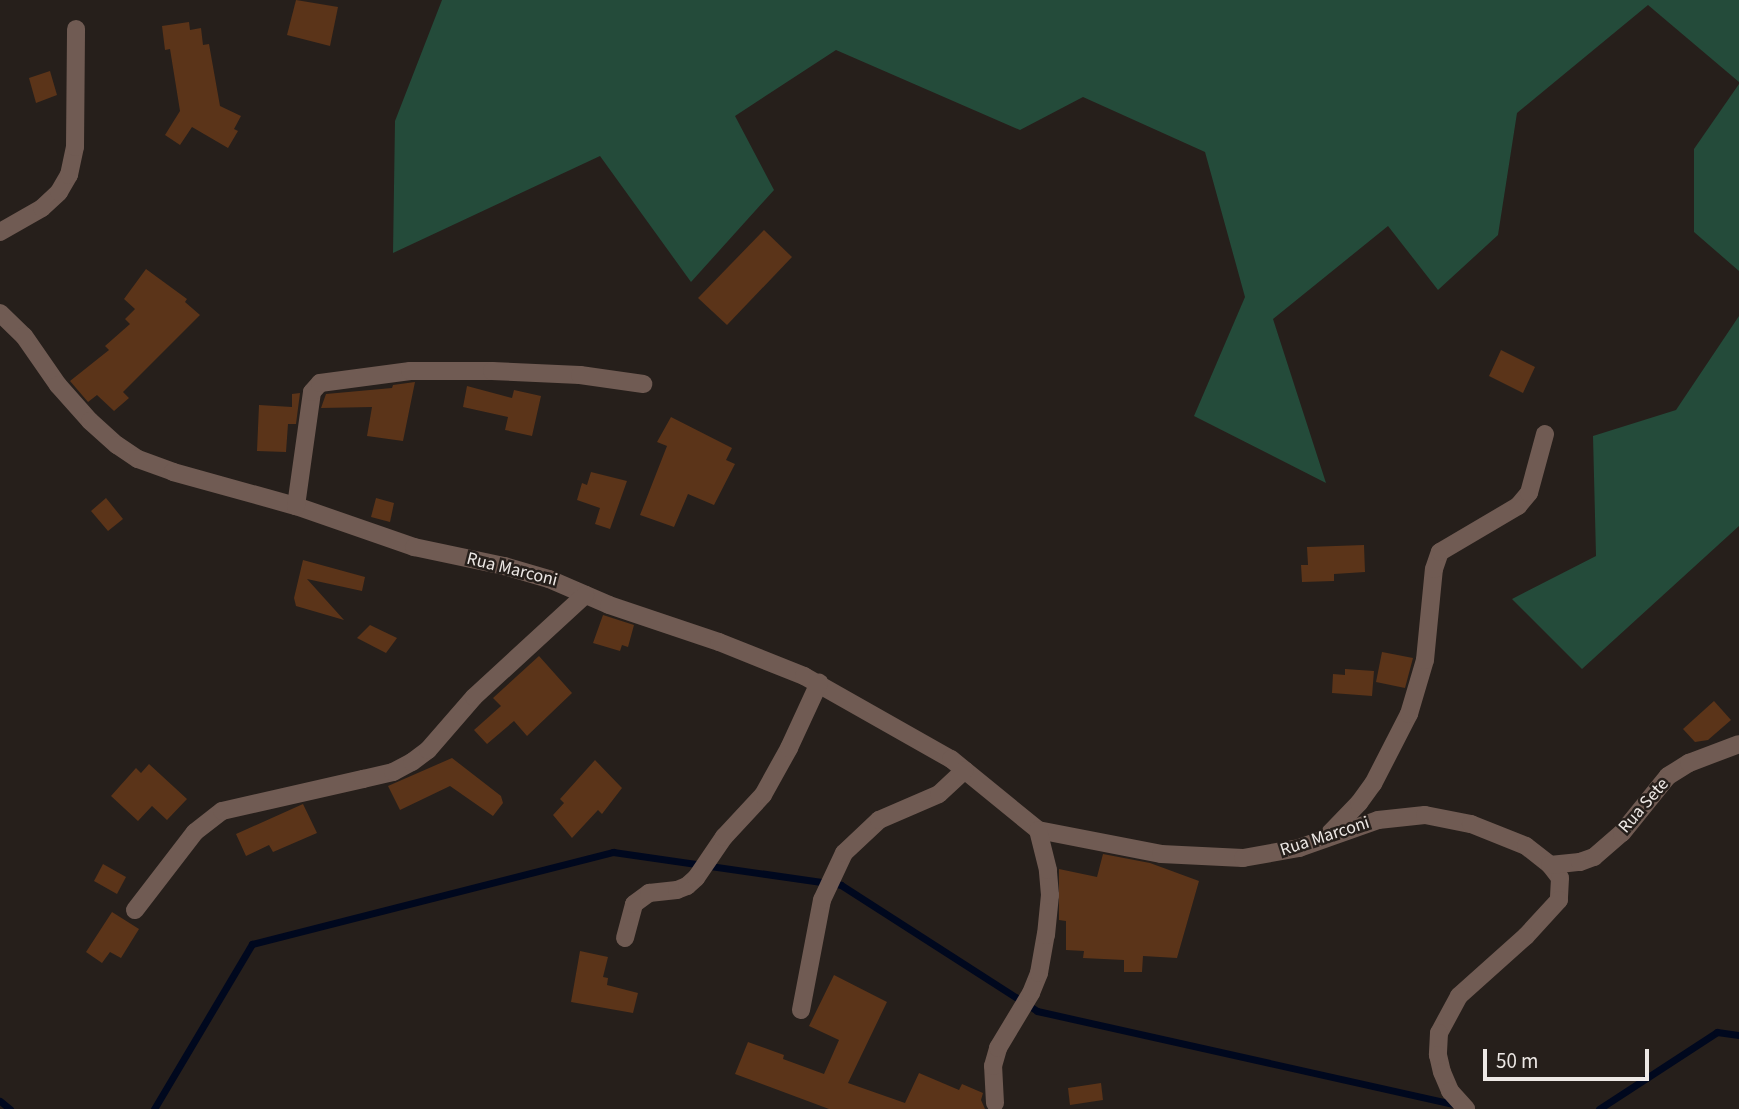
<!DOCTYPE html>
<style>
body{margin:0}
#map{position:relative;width:1739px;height:1109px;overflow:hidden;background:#261f1b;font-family:"Source Sans 3",sans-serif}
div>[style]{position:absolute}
.green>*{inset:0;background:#244b3a}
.stream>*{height:7px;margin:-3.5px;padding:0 3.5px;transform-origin:3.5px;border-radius:3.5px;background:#00081e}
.building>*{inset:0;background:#5b3419}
.minor>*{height:18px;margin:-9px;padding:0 9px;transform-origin:9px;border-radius:9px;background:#705b53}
span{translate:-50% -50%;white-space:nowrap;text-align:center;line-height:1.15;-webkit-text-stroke:5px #261f1b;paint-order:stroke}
.street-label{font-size:18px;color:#ede8e5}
.scale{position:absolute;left:1483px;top:1049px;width:166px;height:32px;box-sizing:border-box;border:4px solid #ede8e5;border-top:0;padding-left:9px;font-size:21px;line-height:24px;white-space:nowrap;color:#ede8e5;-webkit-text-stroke:5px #261f1b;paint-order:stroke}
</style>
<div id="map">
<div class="green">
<i style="clip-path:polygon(442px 0,1739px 0,1739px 82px,1648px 5px,1517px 113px,1498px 235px,1438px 290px,1388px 226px,1273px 319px,1326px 483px,1194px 416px,1245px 297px,1205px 152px,1083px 97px,1020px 130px,836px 50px,735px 116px,774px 190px,691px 282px,600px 156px,393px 253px,395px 121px)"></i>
<i style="clip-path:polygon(1739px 84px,1739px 271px,1694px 232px,1694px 149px)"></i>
<i style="clip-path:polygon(1739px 316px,1739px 526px,1582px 669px,1512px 599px,1596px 556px,1593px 436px,1676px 410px)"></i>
</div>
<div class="stream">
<i style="left:0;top:1101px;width:13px;rotate:39deg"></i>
<i style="left:154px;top:1109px;width:192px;rotate:-59.3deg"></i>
<i style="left:252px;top:944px;width:373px;rotate:-14.3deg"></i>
<i style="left:613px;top:852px;width:230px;rotate:8.2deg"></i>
<i style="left:841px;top:885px;width:233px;rotate:32.7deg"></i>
<i style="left:1037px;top:1011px;width:429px;rotate:12.6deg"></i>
<i style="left:1599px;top:1109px;width:141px;rotate:-33.1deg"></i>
<i style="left:1717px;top:1032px;width:22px;rotate:8deg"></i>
</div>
<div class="building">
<i style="clip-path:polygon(296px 0,338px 7px,330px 46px,287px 35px)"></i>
<i style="clip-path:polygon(189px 22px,190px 30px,201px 28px,203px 45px,209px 44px,220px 106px,241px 116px,234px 129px,238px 131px,228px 148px,192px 127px,180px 145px,165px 135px,180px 111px,170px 49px,165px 50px,162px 26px)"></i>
<i style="clip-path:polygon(50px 71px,57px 95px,36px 103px,29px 78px)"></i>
<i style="clip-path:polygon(764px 230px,792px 257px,727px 325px,698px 298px)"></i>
<i style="clip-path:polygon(146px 269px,187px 299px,185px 302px,200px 315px,123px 392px,129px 398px,114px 411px,97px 395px,88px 402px,70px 381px,109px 350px,105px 346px,130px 324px,125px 319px,135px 309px,124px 299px)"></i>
<i style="clip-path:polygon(1501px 350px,1535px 367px,1523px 393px,1489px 376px)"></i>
<i style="clip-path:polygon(415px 382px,403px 441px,367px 436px,372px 407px,321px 408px,326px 394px,392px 388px,393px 385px)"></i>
<i style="clip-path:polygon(467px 386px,512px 398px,514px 390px,541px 396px,532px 436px,505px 430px,508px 417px,463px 407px)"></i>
<i style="clip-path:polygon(300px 393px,296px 424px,288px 424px,286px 452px,257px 451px,259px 405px,292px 407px,292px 394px)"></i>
<i style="clip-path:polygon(671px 417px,732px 448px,726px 460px,735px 464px,714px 505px,688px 494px,674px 527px,640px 515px,667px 446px,657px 442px)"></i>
<i style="clip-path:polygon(591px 472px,627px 481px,610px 529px,595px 524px,600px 508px,577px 500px,582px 483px,587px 485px)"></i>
<i style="clip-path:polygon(106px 498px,123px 519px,108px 531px,91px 511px)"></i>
<i style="clip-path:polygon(376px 498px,394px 503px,390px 522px,371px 517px)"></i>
<i style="clip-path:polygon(1364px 545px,1365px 572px,1334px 574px,1334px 581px,1302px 582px,1301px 565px,1308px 565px,1307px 547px)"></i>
<i style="clip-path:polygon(303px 560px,365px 577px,362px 591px,307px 579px,344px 620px,296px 606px,294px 598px)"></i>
<i style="clip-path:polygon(603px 615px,634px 625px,628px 647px,622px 645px,620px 651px,593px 643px)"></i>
<i style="clip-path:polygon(370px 625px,397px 638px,386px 653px,357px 638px)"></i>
<i style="clip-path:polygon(1382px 652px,1413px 658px,1405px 688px,1376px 682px)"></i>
<i style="clip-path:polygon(539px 656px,572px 693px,527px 736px,514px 721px,487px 744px,474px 730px,501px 706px,493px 698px)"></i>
<i style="clip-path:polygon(1345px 669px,1374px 671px,1372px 696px,1332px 693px,1333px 674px,1345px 675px)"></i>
<i style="clip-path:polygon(1714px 701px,1731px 720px,1708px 740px,1695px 742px,1683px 729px)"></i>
<i style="clip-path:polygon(452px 758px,501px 796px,503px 803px,493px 816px,450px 786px,400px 810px,388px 786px)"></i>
<i style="clip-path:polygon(595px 760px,622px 788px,602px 814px,598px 810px,572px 838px,553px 815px,564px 803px,560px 799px)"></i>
<i style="clip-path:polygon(149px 764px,187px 799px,167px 820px,152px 806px,138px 821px,111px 796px,136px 768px,141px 773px)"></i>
<i style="clip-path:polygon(303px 804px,317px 833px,273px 852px,269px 845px,246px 856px,236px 834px)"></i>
<i style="clip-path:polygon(1103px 854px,1150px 863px,1199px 881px,1177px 958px,1143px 956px,1142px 972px,1124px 972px,1124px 960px,1083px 958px,1084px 951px,1066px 950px,1066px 921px,1059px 920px,1059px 869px,1097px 877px)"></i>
<i style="clip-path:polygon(103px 864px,126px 877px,117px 894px,94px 881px)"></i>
<i style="clip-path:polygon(112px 912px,139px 929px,121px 958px,110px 952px,102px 963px,86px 952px)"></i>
<i style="clip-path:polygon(580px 951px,608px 957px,603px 977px,608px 978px,607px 985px,638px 993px,633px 1013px,571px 1002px)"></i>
<i style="clip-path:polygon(834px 975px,887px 1002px,848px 1083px,905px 1103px,919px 1073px,959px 1090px,962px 1084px,983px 1093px,981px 1100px,985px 1109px,829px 1109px,735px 1074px,748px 1042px,784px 1055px,783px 1059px,824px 1074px,839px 1040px,809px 1026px)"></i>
<i style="clip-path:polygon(1101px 1083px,1103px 1100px,1070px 1105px,1068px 1088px)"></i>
</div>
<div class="minor">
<i style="left:0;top:232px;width:48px;rotate:-29.7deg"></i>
<i style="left:42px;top:208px;width:23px;rotate:-43deg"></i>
<i style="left:59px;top:192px;width:20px;rotate:-60deg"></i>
<i style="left:69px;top:175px;width:29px;rotate:-78deg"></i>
<i style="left:75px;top:147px;width:118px;rotate:-89.5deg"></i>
<i style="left:0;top:313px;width:33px;rotate:44deg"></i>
<i style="left:24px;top:336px;width:60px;rotate:55.2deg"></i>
<i style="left:58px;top:385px;width:48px;rotate:48.4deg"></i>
<i style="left:90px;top:421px;width:36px;rotate:42deg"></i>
<i style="left:117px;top:445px;width:25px;rotate:34deg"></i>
<i style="left:138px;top:459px;width:37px;rotate:20deg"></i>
<i style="left:173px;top:472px;width:128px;rotate:15.5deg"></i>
<i style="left:296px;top:506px;width:125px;rotate:19.2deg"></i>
<i style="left:414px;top:547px;width:92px;rotate:11.9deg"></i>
<i style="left:504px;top:566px;width:47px;rotate:16.1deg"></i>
<i style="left:549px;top:579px;width:65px;rotate:23.4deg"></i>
<i style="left:609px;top:605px;width:116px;rotate:18.6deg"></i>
<i style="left:719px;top:642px;width:92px;rotate:21.8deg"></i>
<i style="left:804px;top:676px;width:169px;rotate:29.5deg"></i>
<i style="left:951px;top:759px;width:112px;rotate:39.2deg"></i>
<i style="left:1038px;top:830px;width:125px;rotate:11deg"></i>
<i style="left:1161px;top:854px;width:82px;rotate:2.8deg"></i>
<i style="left:1243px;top:858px;width:57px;rotate:-10.1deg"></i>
<i style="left:1299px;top:848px;width:84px;rotate:-19.5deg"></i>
<i style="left:1378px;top:820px;width:47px;rotate:-6.1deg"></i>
<i style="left:1425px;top:815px;width:47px;rotate:11.1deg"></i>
<i style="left:1471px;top:824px;width:59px;rotate:21.8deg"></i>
<i style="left:1526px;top:846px;width:31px;rotate:38deg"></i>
<i style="left:1550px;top:865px;width:16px;rotate:52deg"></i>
<i style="left:1560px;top:878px;width:22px;rotate:93deg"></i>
<i style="left:1559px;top:900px;width:49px;rotate:132.5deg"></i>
<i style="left:1526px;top:936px;width:90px;rotate:138.2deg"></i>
<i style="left:1459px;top:996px;width:42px;rotate:118.4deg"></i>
<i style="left:1439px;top:1033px;width:22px;rotate:93deg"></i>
<i style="left:1438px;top:1055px;width:17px;rotate:77deg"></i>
<i style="left:1442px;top:1072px;width:21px;rotate:67deg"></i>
<i style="left:1450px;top:1091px;width:24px;rotate:48deg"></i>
<i style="left:296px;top:506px;width:115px;rotate:-82deg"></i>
<i style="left:312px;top:392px;width:12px;rotate:-48deg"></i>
<i style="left:320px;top:383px;width:91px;rotate:-7.6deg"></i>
<i style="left:410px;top:371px;width:82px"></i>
<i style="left:492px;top:371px;width:88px;rotate:2.6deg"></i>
<i style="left:580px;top:375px;width:64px;rotate:8.1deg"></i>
<i style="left:1330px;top:833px;width:42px;rotate:-46deg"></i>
<i style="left:1359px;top:803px;width:24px;rotate:-54deg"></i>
<i style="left:1373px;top:784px;width:79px;rotate:-62.8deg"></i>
<i style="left:1409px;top:714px;width:56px;rotate:-73.5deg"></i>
<i style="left:1425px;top:660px;width:91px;rotate:-84.4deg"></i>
<i style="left:1434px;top:569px;width:18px;rotate:-71deg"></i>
<i style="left:1440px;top:552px;width:91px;rotate:-30.5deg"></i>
<i style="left:1518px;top:506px;width:17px;rotate:-50deg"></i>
<i style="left:1529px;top:493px;width:61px;rotate:-74.8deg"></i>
<i style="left:1550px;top:865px;width:30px;rotate:-6deg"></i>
<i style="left:1580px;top:862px;width:15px;rotate:-20deg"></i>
<i style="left:1594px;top:857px;width:37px;rotate:-41deg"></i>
<i style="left:1622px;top:833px;width:73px;rotate:-51.1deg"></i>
<i style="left:1668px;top:776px;width:25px;rotate:-32deg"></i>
<i style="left:1689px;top:763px;width:53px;rotate:-20.8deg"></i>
<i style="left:135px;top:910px;width:98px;rotate:-52.4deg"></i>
<i style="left:195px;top:832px;width:34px;rotate:-38deg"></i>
<i style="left:222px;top:811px;width:145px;rotate:-12.8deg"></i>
<i style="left:363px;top:779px;width:31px;rotate:-13deg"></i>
<i style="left:393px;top:772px;width:21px;rotate:-28deg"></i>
<i style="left:412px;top:762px;width:20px;rotate:-37deg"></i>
<i style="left:428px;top:750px;width:70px;rotate:-49deg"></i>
<i style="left:474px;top:697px;width:151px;rotate:-42.6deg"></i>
<i style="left:625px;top:938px;width:35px;rotate:-75deg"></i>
<i style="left:634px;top:904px;width:19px;rotate:-36deg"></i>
<i style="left:649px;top:893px;width:28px;rotate:-6deg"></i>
<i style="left:677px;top:890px;width:11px;rotate:-22deg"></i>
<i style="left:687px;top:886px;width:12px;rotate:-42deg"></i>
<i style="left:696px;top:878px;width:50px;rotate:-55.7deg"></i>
<i style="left:724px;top:837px;width:57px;rotate:-47.1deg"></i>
<i style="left:763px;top:795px;width:54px;rotate:-61deg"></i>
<i style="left:789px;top:748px;width:72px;rotate:-65.2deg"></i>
<i style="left:801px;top:1010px;width:112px;rotate:-79.2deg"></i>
<i style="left:822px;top:900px;width:52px;rotate:-64.9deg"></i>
<i style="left:844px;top:853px;width:48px;rotate:-43.3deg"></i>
<i style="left:879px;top:820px;width:65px;rotate:-23.4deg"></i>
<i style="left:939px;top:794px;width:35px;rotate:-43deg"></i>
<i style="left:995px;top:1103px;width:37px;rotate:-93deg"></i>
<i style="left:993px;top:1066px;width:19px;rotate:-74deg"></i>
<i style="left:998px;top:1048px;width:64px;rotate:-59deg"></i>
<i style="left:1031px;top:993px;width:22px;rotate:-68deg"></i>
<i style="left:1039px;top:973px;width:39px;rotate:-80deg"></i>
<i style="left:1046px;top:935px;width:40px;rotate:-84.3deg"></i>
<i style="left:1050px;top:895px;width:25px;rotate:-95deg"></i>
<i style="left:1048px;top:870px;width:41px;rotate:-104deg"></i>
</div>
<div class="street-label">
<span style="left:512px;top:570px;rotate:14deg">Rua Marconi</span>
<span style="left:1644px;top:806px;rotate:-49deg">Rua Sete</span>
<span style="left:1325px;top:837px;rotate:-18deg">Rua Marconi</span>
</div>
<div class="scale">50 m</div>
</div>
